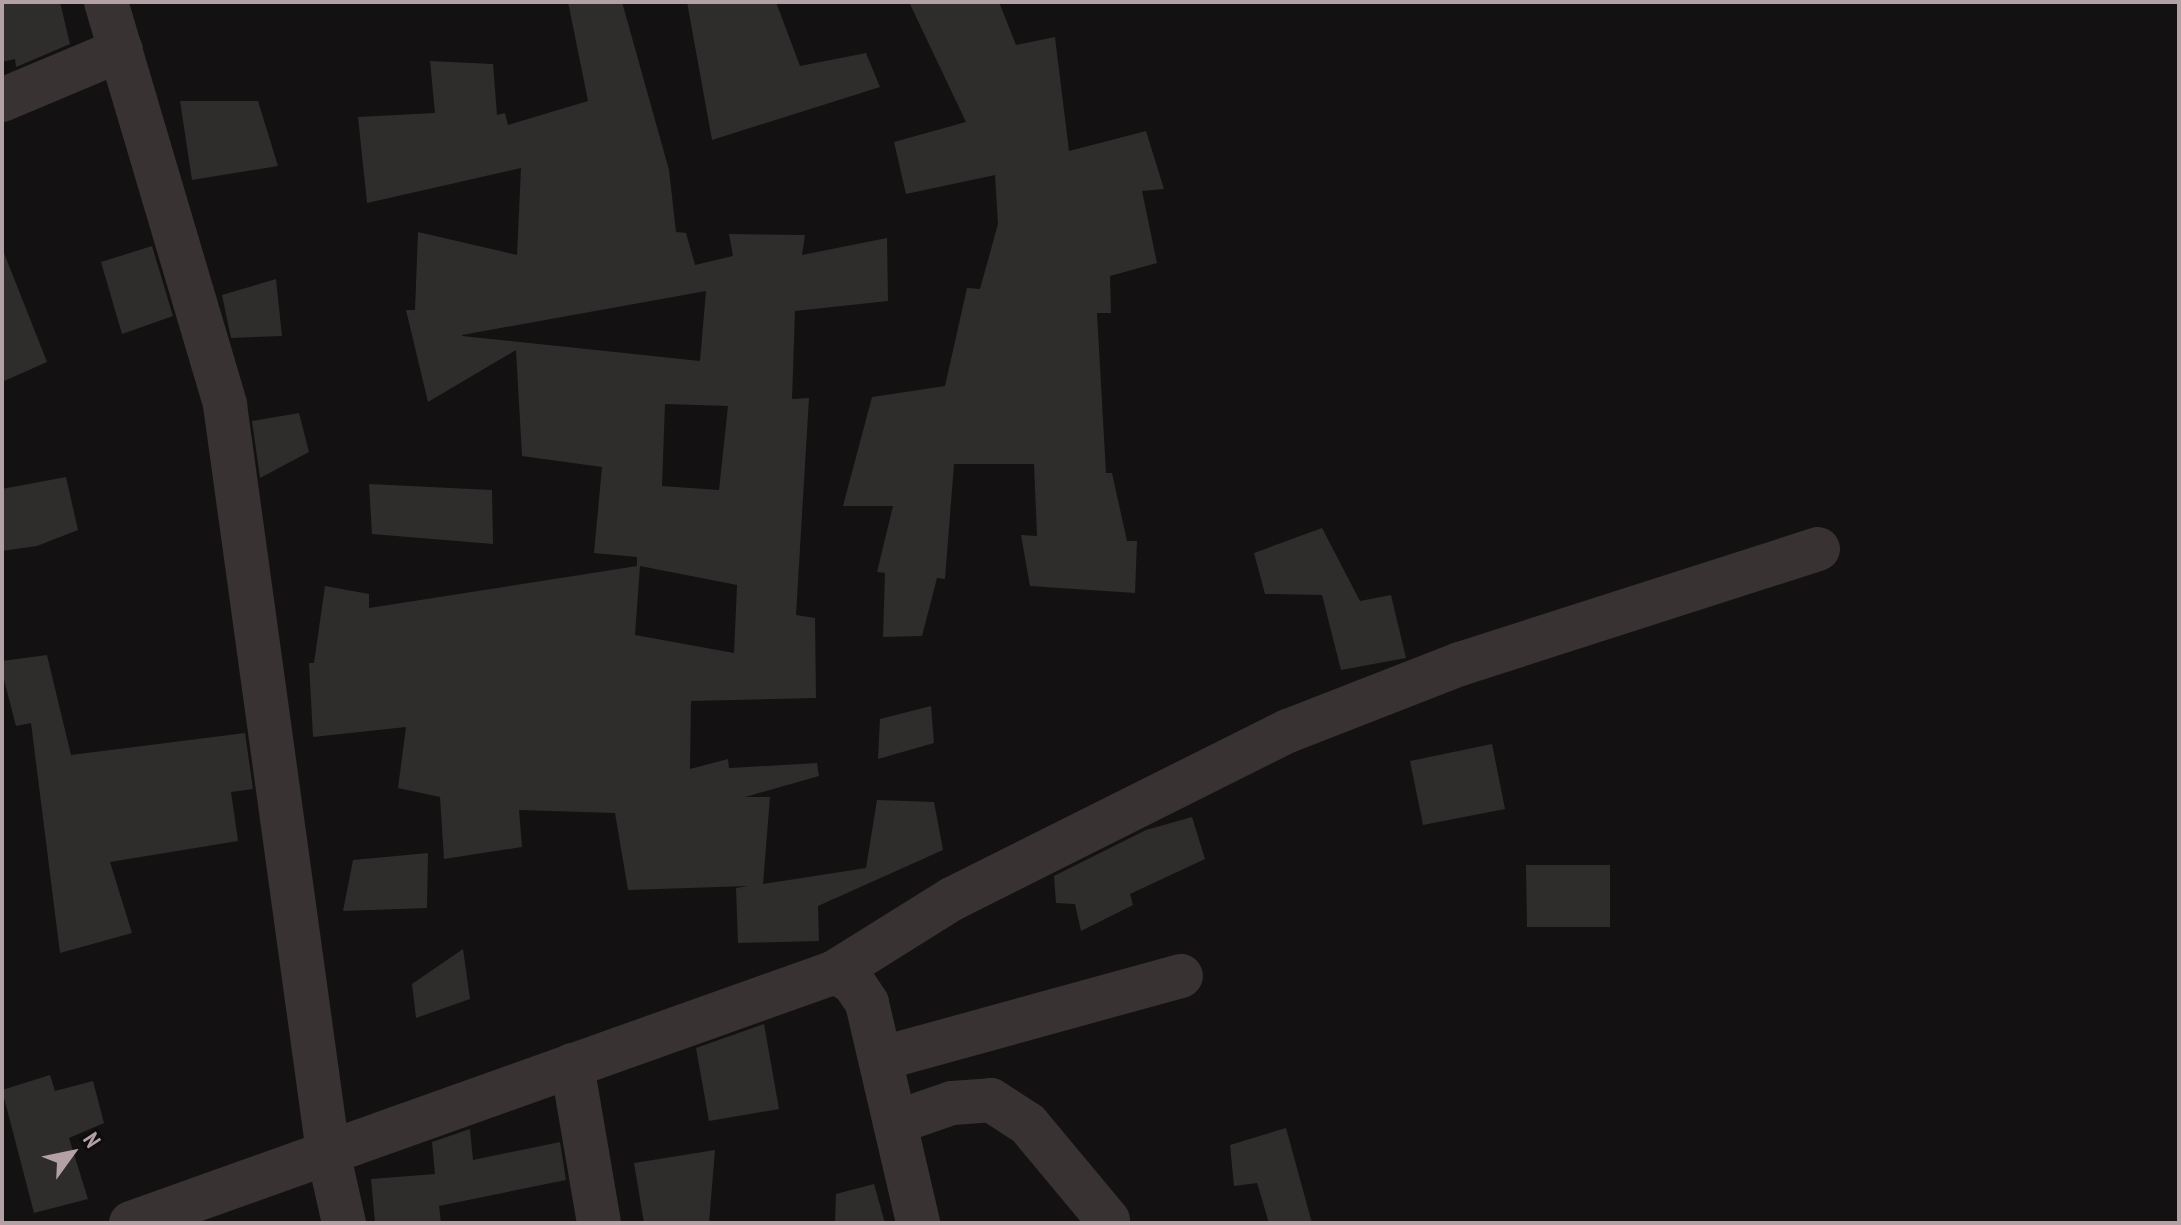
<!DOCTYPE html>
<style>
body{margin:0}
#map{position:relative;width:2181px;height:1225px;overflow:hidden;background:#131111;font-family:"PT Sans Narrow",sans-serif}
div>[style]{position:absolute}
.building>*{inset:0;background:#2f2c2c}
.minor>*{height:44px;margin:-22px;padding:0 22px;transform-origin:22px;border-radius:22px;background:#383232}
span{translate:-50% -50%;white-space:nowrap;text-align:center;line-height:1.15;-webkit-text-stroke:6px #0e0c0c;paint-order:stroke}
.frame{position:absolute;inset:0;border:4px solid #b4a1a6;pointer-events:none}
.north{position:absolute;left:32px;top:1113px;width:80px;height:80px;-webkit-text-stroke:6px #0e0c0c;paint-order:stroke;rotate:57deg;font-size:22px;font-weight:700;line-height:32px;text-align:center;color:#b4a1a6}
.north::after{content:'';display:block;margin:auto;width:28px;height:36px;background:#b4a1a6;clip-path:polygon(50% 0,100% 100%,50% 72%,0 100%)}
</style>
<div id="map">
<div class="building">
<i style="clip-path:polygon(2px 2px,60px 2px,70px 44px,16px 67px,15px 59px,2px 62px)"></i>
<i style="clip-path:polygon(evenodd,568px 2px,622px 2px,669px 170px,676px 232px,686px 233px,695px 265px,733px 256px,729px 234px,805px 235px,802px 255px,887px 238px,888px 301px,795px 311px,792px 399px,809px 398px,796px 615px,815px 618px,816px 698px,691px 701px,690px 769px,728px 759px,729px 768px,817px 763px,819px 776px,745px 797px,770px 797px,763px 884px,866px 868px,877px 800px,934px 802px,943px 850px,818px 906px,819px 941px,738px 943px,736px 888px,748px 886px,628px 890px,615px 813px,519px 810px,522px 847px,444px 859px,440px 797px,398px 788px,406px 727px,313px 737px,309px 663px,314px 663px,325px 586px,369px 594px,369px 608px,637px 566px,637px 557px,594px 553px,602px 467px,522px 456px,516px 350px,428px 402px,406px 310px,415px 310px,418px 232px,517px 255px,521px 168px,367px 203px,358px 117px,435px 113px,430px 61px,493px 64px,497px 115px,505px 113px,508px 125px,588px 101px,568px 2px,706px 291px,700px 361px,462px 336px,462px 335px,706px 291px,568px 2px,665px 404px,728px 406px,719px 490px,662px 486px,665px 404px,568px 2px,640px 566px,737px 585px,734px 653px,635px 635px,640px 566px)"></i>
<i style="clip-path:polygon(687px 2px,776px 2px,800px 66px,866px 53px,880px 87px,712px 140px)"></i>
<i style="clip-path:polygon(909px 2px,999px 2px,1016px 45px,1055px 37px,1069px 151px,1146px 131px,1164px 189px,1142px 191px,1157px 263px,1110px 276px,1111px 313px,1097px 313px,1106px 473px,1112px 473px,1127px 541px,1137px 541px,1135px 593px,1030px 586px,1021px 535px,1037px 536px,1034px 464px,954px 464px,945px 579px,937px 578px,922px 636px,883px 637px,885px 573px,877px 572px,893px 506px,843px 506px,872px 397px,945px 386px,967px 288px,980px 289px,998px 224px,995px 175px,906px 194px,894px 142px,966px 122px)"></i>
<i style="clip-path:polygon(180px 101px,258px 101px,278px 166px,192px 180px)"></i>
<i style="clip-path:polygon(152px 246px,173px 316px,122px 334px,101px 262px)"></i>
<i style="clip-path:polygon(4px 253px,47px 362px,2px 382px,2px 254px)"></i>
<i style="clip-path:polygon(276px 279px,282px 336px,231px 338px,222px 295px)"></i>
<i style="clip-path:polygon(299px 413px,309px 452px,260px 478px,252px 421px)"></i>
<i style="clip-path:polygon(66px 477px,78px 530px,37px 546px,2px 551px,2px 489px)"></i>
<i style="clip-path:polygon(369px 484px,492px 490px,493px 544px,372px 534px)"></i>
<i style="clip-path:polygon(1322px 528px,1360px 601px,1391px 595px,1406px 658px,1341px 670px,1322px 595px,1265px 594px,1254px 553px)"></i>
<i style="clip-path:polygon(47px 655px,71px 755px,245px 733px,253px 789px,231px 792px,238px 841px,110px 862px,132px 933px,60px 953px,31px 723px,16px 726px,2px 672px,2px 661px)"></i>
<i style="clip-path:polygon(931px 706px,934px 743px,878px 759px,880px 719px)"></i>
<i style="clip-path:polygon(1492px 744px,1505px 809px,1423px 825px,1410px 761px)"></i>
<i style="clip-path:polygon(1192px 817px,1205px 859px,1130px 894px,1133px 905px,1081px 931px,1075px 904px,1056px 903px,1054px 876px,1146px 830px)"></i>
<i style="clip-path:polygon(428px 853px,427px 908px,343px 911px,353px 860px)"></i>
<i style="clip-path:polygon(1526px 865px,1610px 865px,1610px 927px,1527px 927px)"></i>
<i style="clip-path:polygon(463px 949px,470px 999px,416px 1018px,412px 984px)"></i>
<i style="clip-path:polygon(764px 1024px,779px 1109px,709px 1121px,696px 1048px)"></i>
<i style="clip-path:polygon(50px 1075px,55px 1091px,93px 1081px,104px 1123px,69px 1138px,88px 1199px,34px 1213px,2px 1090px)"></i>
<i style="clip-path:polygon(1286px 1128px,1312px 1223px,1269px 1223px,1257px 1183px,1234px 1186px,1230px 1145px)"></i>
<i style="clip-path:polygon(470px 1129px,473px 1160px,560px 1142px,566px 1180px,439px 1206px,441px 1223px,375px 1223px,371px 1179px,435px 1174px,432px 1142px)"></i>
<i style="clip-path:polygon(715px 1150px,709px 1223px,644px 1223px,634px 1163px)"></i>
<i style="clip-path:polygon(874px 1184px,885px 1223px,835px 1223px,836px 1194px)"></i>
</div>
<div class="minor">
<i style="left:106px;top:2px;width:420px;rotate:73.5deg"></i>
<i style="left:225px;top:405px;width:754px;rotate:82.15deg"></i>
<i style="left:328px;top:1152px;width:73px;rotate:77.3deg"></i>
<i style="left:2px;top:100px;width:129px;rotate:-22.8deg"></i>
<i style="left:835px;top:972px;width:21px;rotate:29deg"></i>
<i style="left:853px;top:982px;width:25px;rotate:56deg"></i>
<i style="left:867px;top:1003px;width:226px;rotate:76.9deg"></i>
<i style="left:883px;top:1058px;width:309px;rotate:-15.4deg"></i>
<i style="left:572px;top:1065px;width:160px;rotate:80.3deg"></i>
<i style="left:897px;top:1122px;width:58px;rotate:-19.1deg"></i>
<i style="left:952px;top:1103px;width:39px;rotate:-4deg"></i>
<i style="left:991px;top:1100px;width:44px;rotate:33deg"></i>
<i style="left:1028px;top:1124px;width:125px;rotate:50.2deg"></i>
<i style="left:131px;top:1223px;width:747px;rotate:-19.62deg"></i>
<i style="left:835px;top:972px;width:138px;rotate:-32deg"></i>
<i style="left:952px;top:899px;width:376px;rotate:-26.6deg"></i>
<i style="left:1288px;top:731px;width:185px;rotate:-21.3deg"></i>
<i style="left:1460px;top:664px;width:376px;rotate:-17.8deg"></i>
</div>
<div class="frame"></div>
<div class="north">N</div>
</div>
